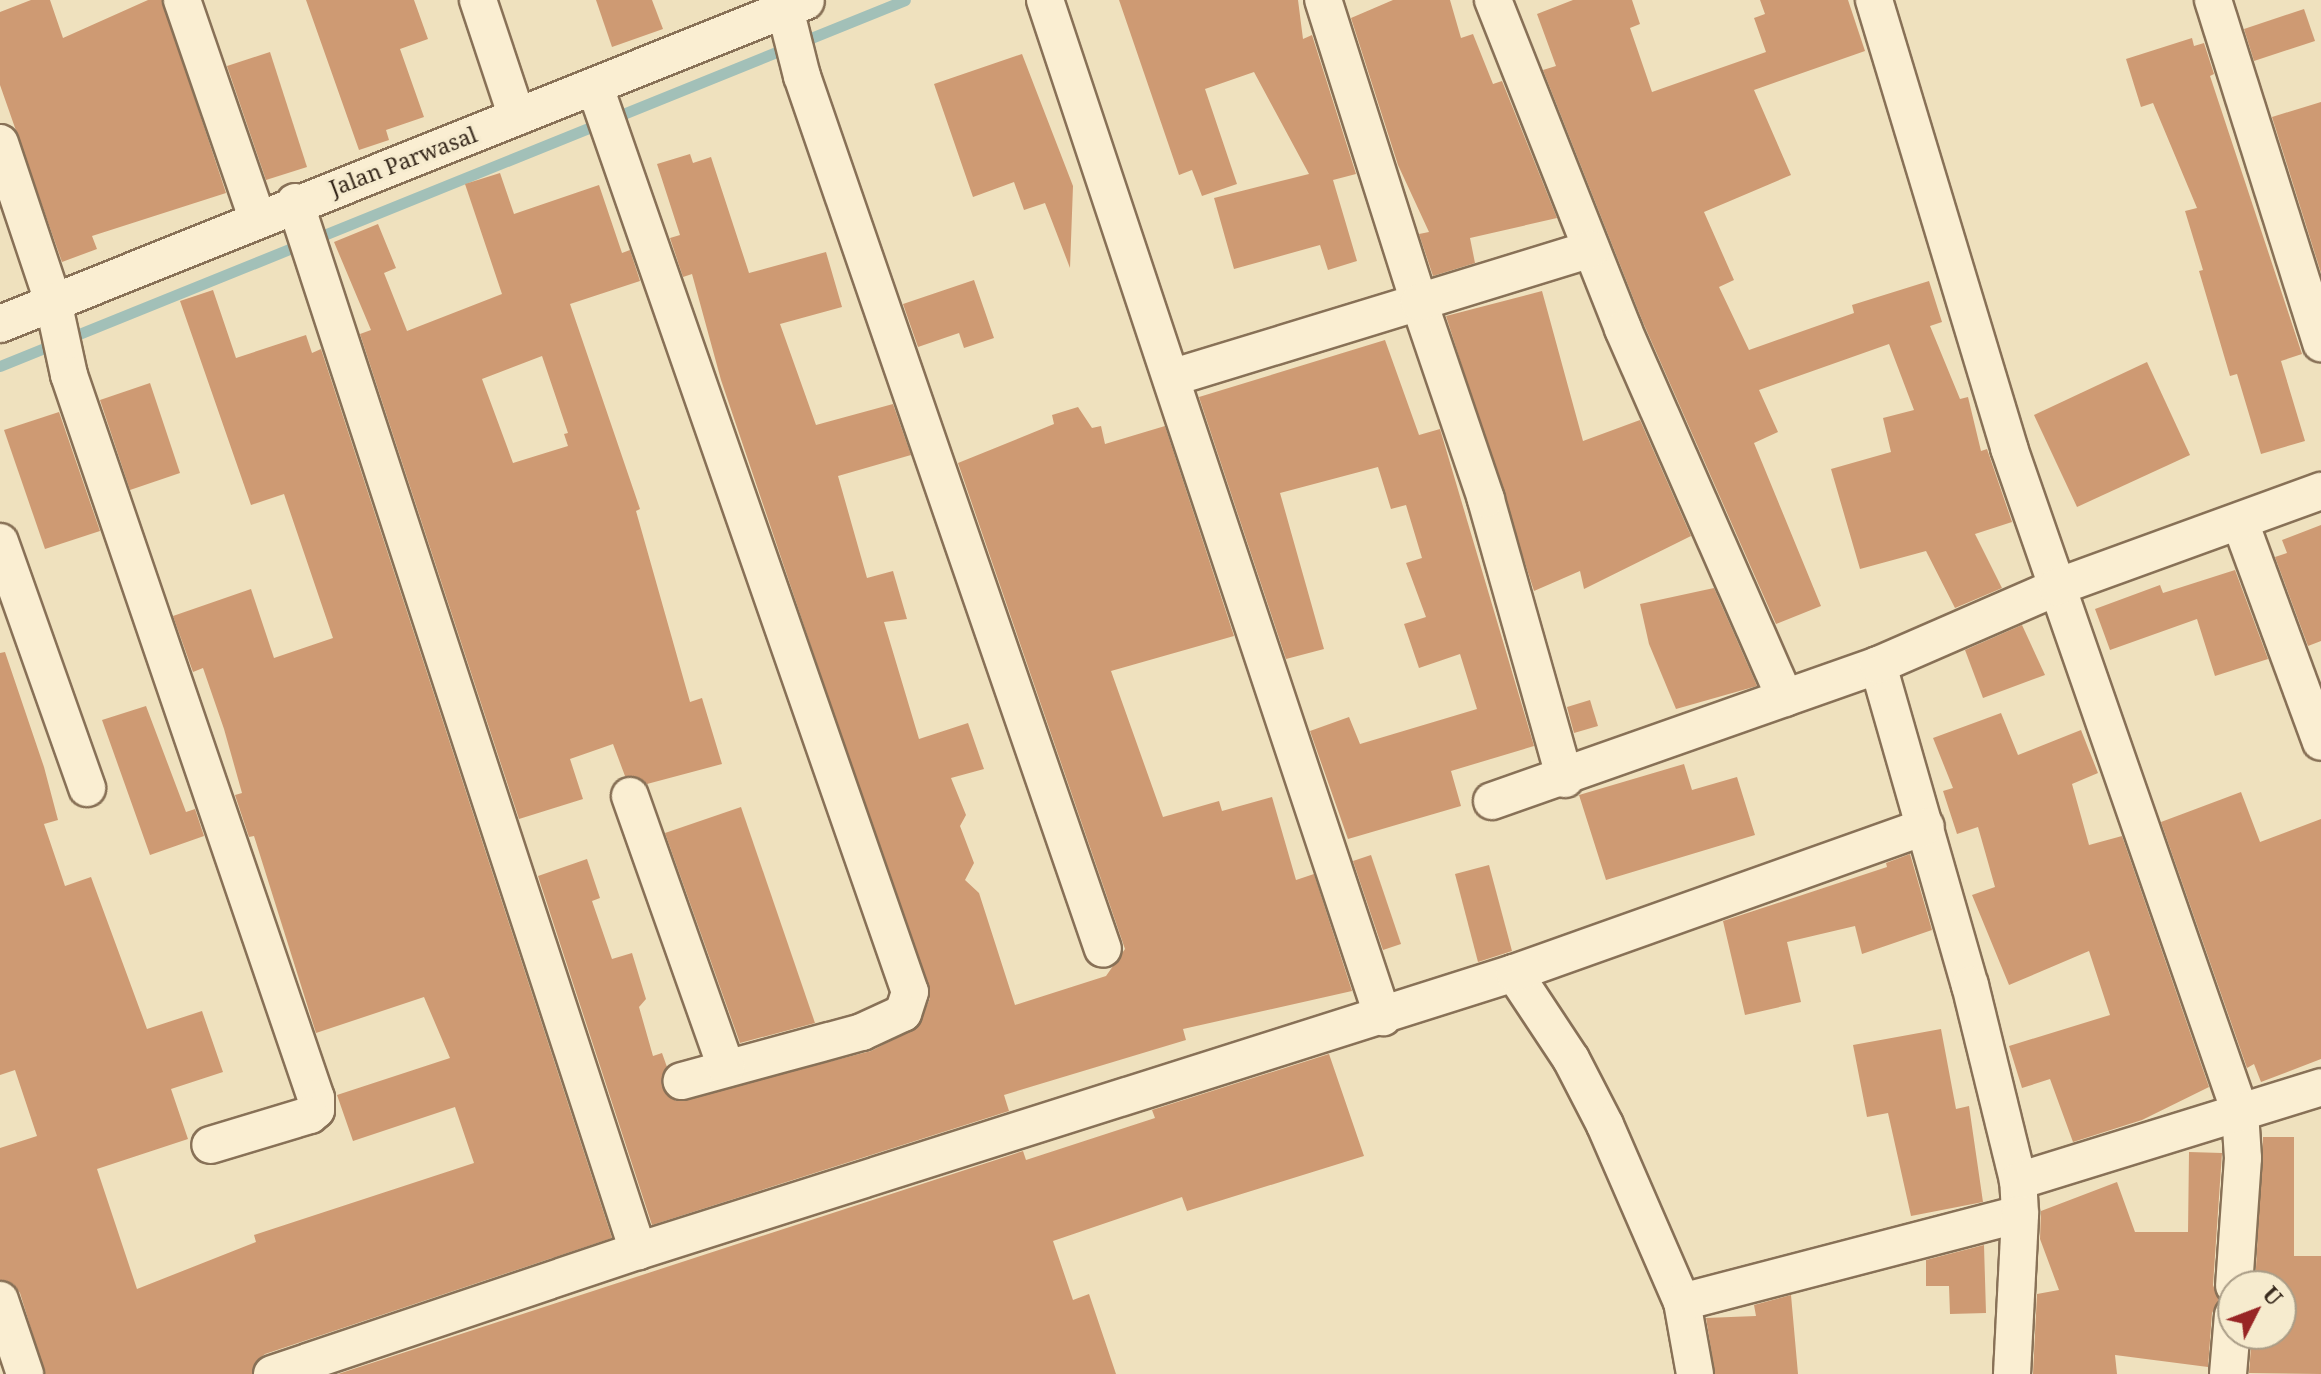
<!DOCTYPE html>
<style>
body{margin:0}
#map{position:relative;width:2321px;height:1374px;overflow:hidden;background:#efe1be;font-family:"Noto Serif",serif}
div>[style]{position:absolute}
.stream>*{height:11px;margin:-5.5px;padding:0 5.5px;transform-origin:5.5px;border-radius:5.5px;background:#a2c0b8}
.building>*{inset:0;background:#ce9a73}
.roads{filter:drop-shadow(2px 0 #887157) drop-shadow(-2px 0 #887157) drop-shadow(0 2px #887157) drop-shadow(0 -2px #887157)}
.minor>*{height:36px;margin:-18px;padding:0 18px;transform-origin:18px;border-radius:18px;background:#faeed2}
span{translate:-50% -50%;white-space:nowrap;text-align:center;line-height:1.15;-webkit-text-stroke:6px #f6ebce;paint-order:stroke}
.street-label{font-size:22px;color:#37291c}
.north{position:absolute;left:2217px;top:1270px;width:80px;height:80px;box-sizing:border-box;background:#f6ebce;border:2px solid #aa9d87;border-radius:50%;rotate:48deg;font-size:22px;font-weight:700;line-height:32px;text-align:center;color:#37291c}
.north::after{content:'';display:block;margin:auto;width:28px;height:36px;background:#982525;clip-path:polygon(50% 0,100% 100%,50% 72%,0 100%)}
</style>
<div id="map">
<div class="stream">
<i style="left:0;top:366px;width:976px;rotate:-22.02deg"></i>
</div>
<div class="building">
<i style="clip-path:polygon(31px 0,50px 0,63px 38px,148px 0,162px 0,226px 193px,92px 236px,97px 249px,62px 262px,0 85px,0 12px)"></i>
<i style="clip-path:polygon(306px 0,414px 0,428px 39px,400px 49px,424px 117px,386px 130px,389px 140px,359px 150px)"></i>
<i style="clip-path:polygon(596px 0,652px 0,663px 29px,612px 47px)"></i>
<i style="clip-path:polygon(1119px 0,1298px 0,1303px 39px,1312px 35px,1356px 174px,1333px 180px,1357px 261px,1328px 270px,1320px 245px,1234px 269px,1214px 198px,1309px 174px,1254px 72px,1205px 89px,1237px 184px,1202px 196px,1192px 170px,1179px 175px)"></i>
<i style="clip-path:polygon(1393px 0,1450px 0,1461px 38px,1473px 34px,1493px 84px,1502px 81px,1557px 218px,1470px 238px,1475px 263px,1433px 276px,1419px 234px,1429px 232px,1398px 165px,1351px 18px)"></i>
<i style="clip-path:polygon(1573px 0,1632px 0,1640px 24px,1630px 28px,1652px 92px,1766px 52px,1754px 18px,1765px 14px,1760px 0,1848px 0,1865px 51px,1754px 90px,1791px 175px,1704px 212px,1734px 280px,1719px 287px,1749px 350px,1854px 313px,1852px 305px,1929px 281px,1942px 322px,1930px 326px,1960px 399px,1968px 397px,1981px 451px,1987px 449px,2012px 522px,1975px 534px,2002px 588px,1955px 608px,1926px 551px,1860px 569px,1831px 469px,1891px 452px,1883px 418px,1914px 410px,1889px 344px,1759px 390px,1778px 432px,1754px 443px,1821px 606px,1776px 624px,1642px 320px,1543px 70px,1556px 66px,1537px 14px)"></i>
<i style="clip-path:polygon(2304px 9px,2315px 41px,2254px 61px,2244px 29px)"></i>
<i style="clip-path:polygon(2192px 38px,2194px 46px,2204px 43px,2214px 74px,2210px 76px,2302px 354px,2281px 361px,2305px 441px,2261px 454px,2237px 374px,2230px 376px,2199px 271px,2203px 270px,2185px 211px,2197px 208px,2153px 103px,2141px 107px,2126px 59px)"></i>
<i style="clip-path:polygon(270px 52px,307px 167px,266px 180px,227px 66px)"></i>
<i style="clip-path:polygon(1022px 54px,1073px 186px,1070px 268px,1045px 203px,1024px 210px,1014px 182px,973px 197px,934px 84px)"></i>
<i style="clip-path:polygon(2321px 102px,2321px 273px,2272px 117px)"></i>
<i style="clip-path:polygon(690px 154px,693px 163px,711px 157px,749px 273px,826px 252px,842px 307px,780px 324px,816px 425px,893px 404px,911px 455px,838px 476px,867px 578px,893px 571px,907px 619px,884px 622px,919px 739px,968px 723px,984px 769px,951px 778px,966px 815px,960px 826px,974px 863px,965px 880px,979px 893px,1015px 1005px,1106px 976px,1125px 949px,958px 463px,1054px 424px,1052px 415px,1078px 407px,1092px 428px,1101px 426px,1105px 444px,1165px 426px,1234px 636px,1111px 671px,1163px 817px,1219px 801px,1222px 811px,1272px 797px,1296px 880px,1314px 874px,1352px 991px,1183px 1029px,1186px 1040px,1004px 1095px,1009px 1111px,652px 1225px,538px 876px,587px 859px,600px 898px,592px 901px,612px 959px,632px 953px,646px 999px,639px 1007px,653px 1056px,662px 1053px,667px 1067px,662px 1087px,676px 1101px,871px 1051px,918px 1027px,930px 998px,721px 380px,692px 274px,683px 277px,670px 238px,680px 235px,657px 164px)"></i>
<i style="clip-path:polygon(evenodd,500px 173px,514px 214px,599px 185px,622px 253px,630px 250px,640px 281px,570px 304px,640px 509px,636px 511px,690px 702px,702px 698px,722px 764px,647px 784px,625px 776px,613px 744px,570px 759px,583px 799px,519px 819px,360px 334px,371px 330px,334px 242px,378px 224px,396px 268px,384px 273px,407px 331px,502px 294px,465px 184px,500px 173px,542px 356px,568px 433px,564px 434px,568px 446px,513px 463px,482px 379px,542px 356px)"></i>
<i style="clip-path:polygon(974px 280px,994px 338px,964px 348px,959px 333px,918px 347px,903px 304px)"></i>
<i style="clip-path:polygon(213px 290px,236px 358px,306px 335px,312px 353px,321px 349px,612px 1238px,265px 1354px,256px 1361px,252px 1374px,45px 1374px,20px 1293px,13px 1284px,0 1280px,0 1148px,37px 1136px,15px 1070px,0 1075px,0 653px,5px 652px,44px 767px,58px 820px,44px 824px,65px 886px,91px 877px,147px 1029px,202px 1011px,223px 1072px,171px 1089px,188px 1139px,97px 1169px,137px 1289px,256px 1242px,254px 1235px,474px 1163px,455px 1107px,353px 1141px,337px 1095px,450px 1058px,424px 997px,316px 1033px,254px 836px,249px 837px,235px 795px,242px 793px,224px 729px,203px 668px,193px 672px,173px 616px,251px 589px,274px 658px,333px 638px,284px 494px,251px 505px,204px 370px,180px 301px)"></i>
<i style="clip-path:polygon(1542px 291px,1583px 441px,1640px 420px,1691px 536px,1584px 589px,1580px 571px,1534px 591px,1446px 316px)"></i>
<i style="clip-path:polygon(1385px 340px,1419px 435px,1440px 429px,1534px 746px,1451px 771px,1461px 806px,1348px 839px,1310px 731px,1349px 717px,1360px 744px,1477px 709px,1460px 654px,1419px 668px,1404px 624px,1426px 617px,1406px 563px,1422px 558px,1406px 505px,1391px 509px,1378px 467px,1280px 493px,1324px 649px,1286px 659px,1199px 397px)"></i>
<i style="clip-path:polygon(2147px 362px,2190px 455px,2077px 507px,2034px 415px)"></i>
<i style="clip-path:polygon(150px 383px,180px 473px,130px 490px,100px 400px)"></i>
<i style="clip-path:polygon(59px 412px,100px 531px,45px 549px,4px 430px)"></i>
<i style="clip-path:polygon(2321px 525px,2321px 641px,2308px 646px,2275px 557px,2287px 553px,2282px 540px)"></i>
<i style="clip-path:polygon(2235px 570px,2268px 659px,2215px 676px,2197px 619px,2110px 650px,2095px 609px,2160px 585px,2163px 593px)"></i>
<i style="clip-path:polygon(1714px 588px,1757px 686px,1676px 709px,1649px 644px,1640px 604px)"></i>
<i style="clip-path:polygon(2022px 625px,2045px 675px,1983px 698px,1965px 650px)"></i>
<i style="clip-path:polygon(1590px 700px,1598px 726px,1574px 733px,1567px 707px)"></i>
<i style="clip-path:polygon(146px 706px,186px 812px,195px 809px,204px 836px,150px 855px,102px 720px)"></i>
<i style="clip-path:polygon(2001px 713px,2018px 755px,2081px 730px,2098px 773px,2072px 784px,2089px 845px,2122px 836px,2209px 1087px,2142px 1120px,2073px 1142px,2050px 1079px,2022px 1088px,2009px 1046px,2110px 1015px,2089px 951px,2009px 985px,1972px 895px,1995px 887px,1978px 827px,1957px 834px,1943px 791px,1953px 788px,1933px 738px)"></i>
<i style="clip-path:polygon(1684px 764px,1692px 790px,1737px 777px,1755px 835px,1606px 880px,1579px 795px)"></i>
<i style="clip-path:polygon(2241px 792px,2260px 842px,2321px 819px,2321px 1059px,2261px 1082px,2254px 1064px,2247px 1068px,2161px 822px)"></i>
<i style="clip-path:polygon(741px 807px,815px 1023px,740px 1043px,665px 833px)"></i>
<i style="clip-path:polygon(1910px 854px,1932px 930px,1862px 954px,1855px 926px,1787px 942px,1801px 1002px,1745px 1015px,1723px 921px,1887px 867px,1886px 863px)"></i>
<i style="clip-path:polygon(1371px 855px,1401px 944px,1383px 950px,1353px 861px)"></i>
<i style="clip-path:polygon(1489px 865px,1512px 951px,1478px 962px,1455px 874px)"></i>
<i style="clip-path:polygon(1941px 1029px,1956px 1109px,1969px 1106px,1983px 1202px,1911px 1216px,1888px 1113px,1867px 1117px,1853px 1045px)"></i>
<i style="clip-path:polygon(1329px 1054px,1364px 1156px,1187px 1211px,1182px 1197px,1053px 1241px,1073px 1300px,1089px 1294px,1116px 1374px,338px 1374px,1023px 1151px,1026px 1160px,1155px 1118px,1152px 1110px)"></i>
<i style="clip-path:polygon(2263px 1137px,2294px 1137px,2294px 1256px,2321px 1256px,2321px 1374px,2249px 1373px,2252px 1334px,2281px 1334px,2281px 1286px,2255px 1286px)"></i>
<i style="clip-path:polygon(2189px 1152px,2222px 1153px,2213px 1285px,2219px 1300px,2212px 1313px,2208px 1367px,2115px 1355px,2117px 1374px,2033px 1374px,2037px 1294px,2059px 1290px,2040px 1239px,2041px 1211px,2117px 1182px,2135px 1232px,2188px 1232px)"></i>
<i style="clip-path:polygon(1984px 1245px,1986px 1313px,1950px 1314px,1949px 1286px,1926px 1286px,1926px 1260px)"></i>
<i style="clip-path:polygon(1791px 1295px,1798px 1374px,1715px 1374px,1706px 1318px,1756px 1316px,1754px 1305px)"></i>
</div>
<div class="roads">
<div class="minor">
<i style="left:182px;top:0;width:231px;rotate:71deg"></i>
<i style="left:478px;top:0;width:123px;rotate:71.6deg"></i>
<i style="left:1045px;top:0;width:1072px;rotate:71.62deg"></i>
<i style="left:1493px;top:0;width:354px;rotate:68.4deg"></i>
<i style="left:1623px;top:329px;width:403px;rotate:66.3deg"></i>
<i style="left:1874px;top:0;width:468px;rotate:73.2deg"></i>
<i style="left:2009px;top:448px;width:703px;rotate:70.82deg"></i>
<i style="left:2240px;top:1112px;width:46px;rotate:86.3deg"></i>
<i style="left:2243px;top:1158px;width:128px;rotate:94deg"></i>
<i style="left:2213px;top:0;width:360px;rotate:72.5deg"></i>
<i style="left:785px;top:9px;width:69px;rotate:75.8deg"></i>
<i style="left:802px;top:76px;width:923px;rotate:70.98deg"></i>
<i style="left:595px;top:87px;width:958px;rotate:70.81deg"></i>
<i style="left:910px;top:992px;width:22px;rotate:108deg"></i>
<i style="left:903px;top:1013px;width:45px;rotate:155.1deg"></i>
<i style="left:862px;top:1032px;width:187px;rotate:164.8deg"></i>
<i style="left:0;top:143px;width:167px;rotate:71.5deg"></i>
<i style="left:53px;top:301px;width:76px;rotate:77.8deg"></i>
<i style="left:69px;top:375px;width:764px;rotate:71.14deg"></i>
<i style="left:316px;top:1098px;width:12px;rotate:90deg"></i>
<i style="left:316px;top:1110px;width:8px;rotate:140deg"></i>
<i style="left:310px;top:1115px;width:104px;rotate:163.3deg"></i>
<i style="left:295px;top:202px;width:1104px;rotate:71.89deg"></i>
<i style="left:0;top:324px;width:868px;rotate:-21.84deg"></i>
<i style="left:1174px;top:377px;width:256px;rotate:-17deg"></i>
<i style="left:1419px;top:302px;width:317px;rotate:-107.6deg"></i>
<i style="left:2240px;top:522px;width:234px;rotate:69.8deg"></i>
<i style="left:0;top:542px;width:261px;rotate:70.5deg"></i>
<i style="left:1878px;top:665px;width:333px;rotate:74deg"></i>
<i style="left:1970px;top:985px;width:202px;rotate:76.2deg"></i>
<i style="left:1565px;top:779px;width:291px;rotate:-105.8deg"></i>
<i style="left:1486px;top:499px;width:208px;rotate:-108.8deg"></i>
<i style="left:1419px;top:302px;width:180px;rotate:-17.1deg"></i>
<i style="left:630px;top:796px;width:288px;rotate:70.5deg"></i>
<i style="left:1492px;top:801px;width:409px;rotate:-19.4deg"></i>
<i style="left:1878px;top:665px;width:195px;rotate:-23.5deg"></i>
<i style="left:2057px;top:587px;width:281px;rotate:-20deg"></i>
<i style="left:1514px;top:973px;width:103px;rotate:56.5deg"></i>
<i style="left:1571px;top:1059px;width:74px;rotate:62.7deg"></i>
<i style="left:1605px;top:1125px;width:193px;rotate:66.5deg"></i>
<i style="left:0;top:1300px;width:78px;rotate:71.3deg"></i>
<i style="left:272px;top:1374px;width:386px;rotate:-18.6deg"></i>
<i style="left:638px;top:1251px;width:919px;rotate:-17.61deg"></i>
<i style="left:1514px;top:973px;width:437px;rotate:-19.6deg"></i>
<i style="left:1695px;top:1374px;width:73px;rotate:-100.2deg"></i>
<i style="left:1682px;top:1302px;width:349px;rotate:-14.6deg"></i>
<i style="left:2020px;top:1214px;width:33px;rotate:-93deg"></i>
<i style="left:2018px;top:1181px;width:317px;rotate:-17.2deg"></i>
<i style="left:2012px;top:1374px;width:160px;rotate:-87.1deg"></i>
<i style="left:2228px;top:1374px;width:59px;rotate:-85.2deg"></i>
</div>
</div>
<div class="street-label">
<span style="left:403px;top:161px;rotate:-21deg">Jalan Parwasal</span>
</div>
<div class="north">U</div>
</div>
